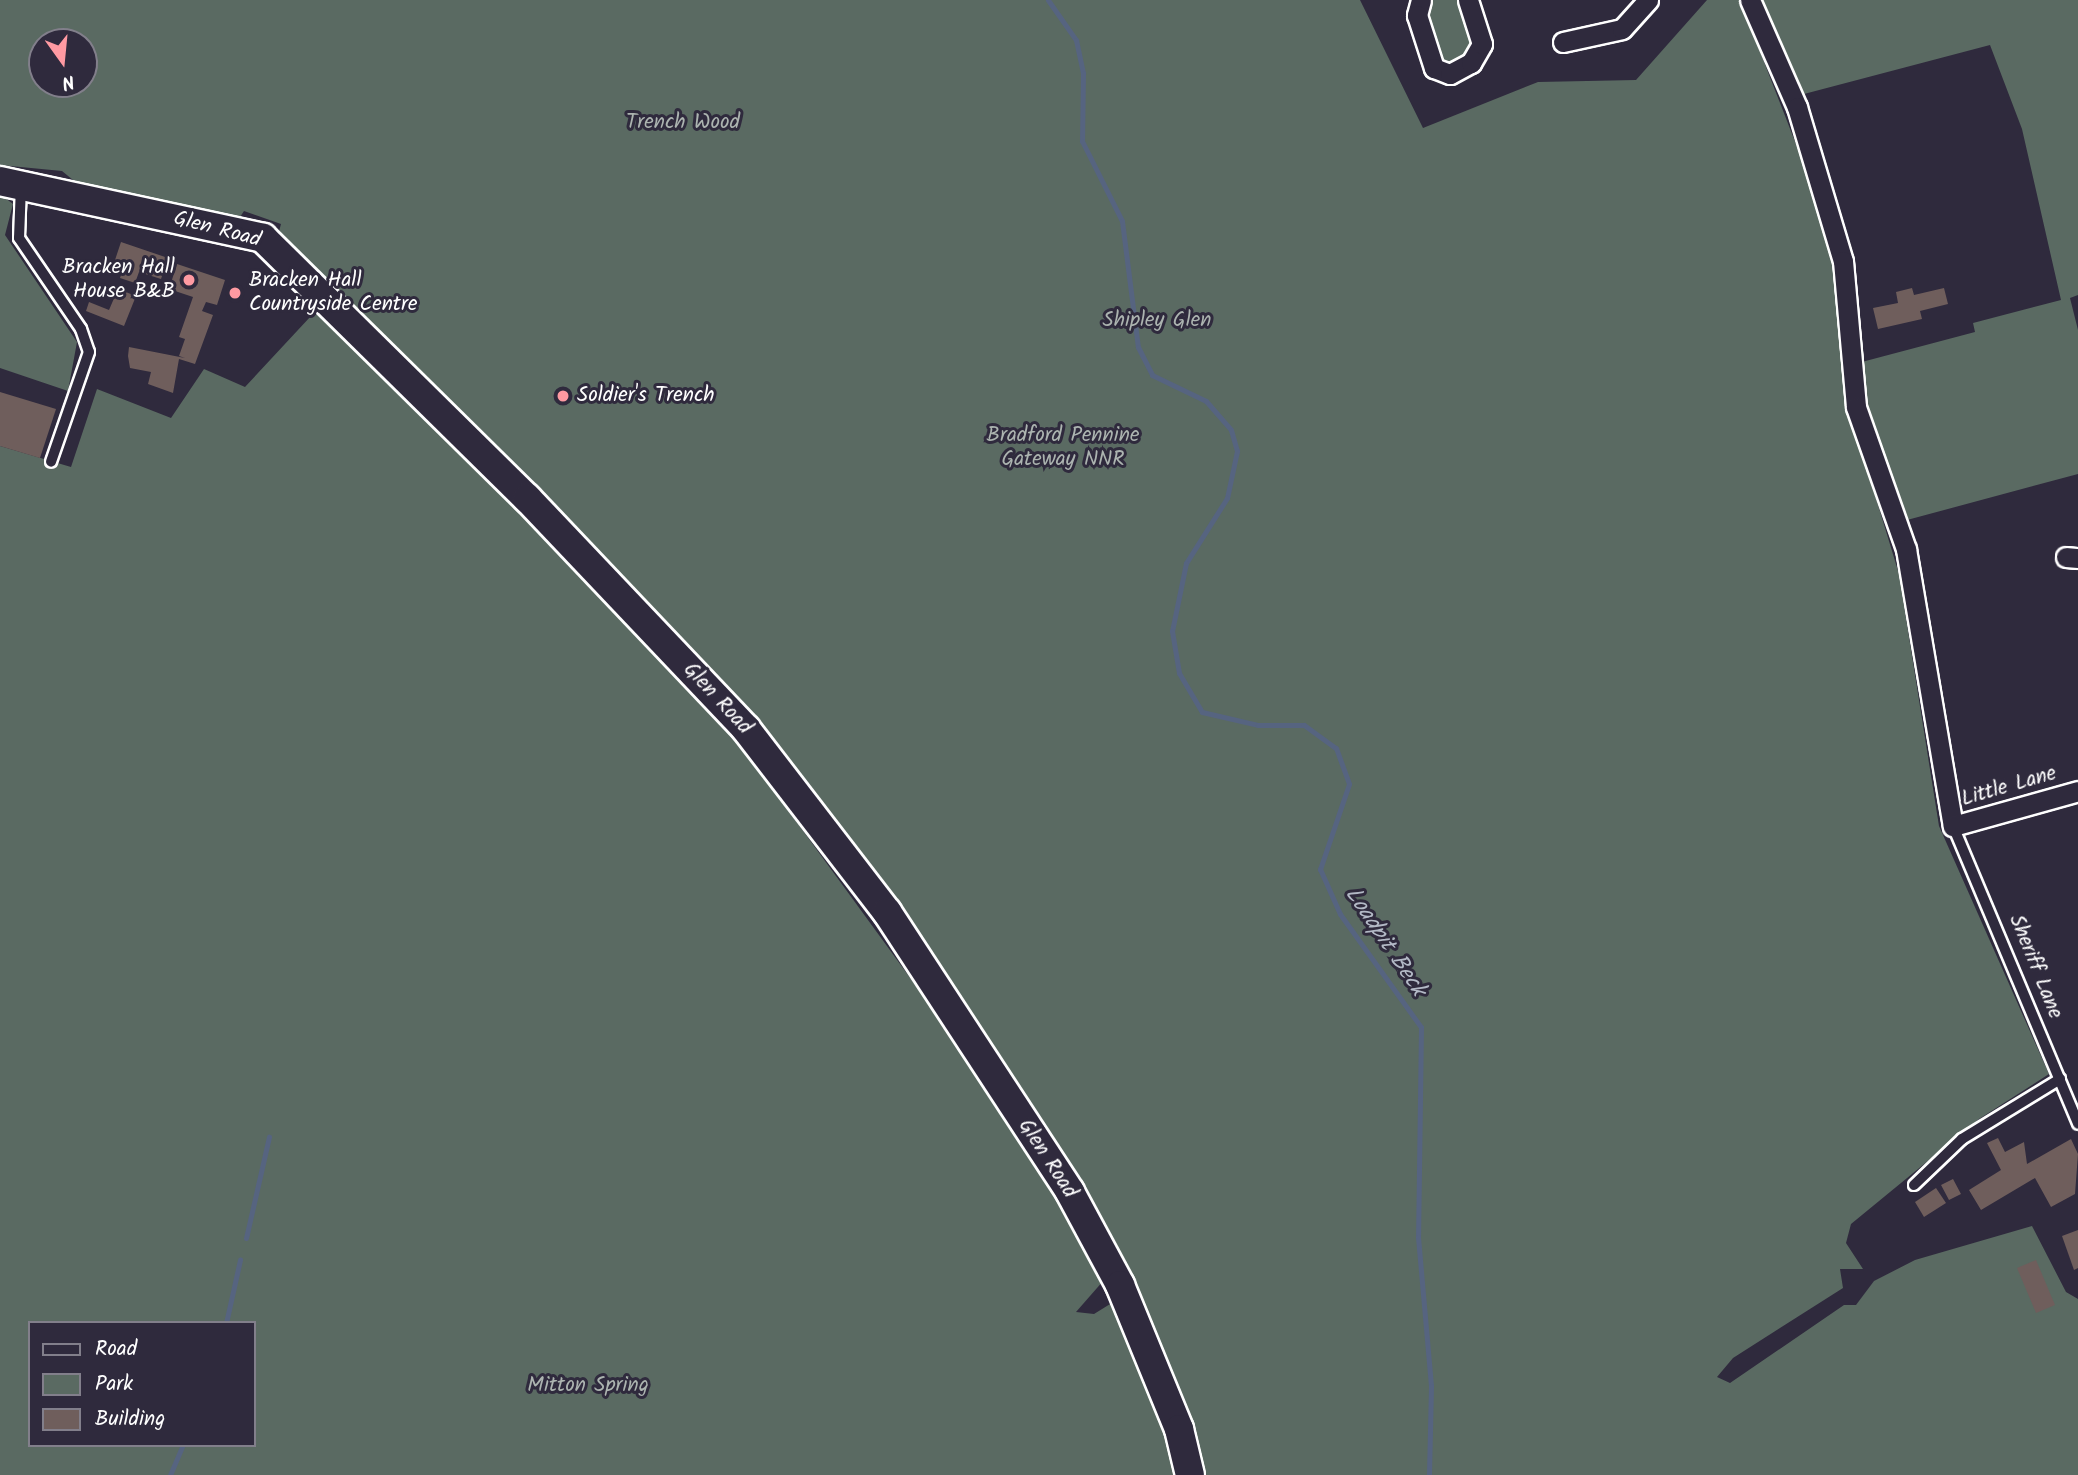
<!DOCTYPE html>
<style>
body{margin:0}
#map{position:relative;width:2078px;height:1475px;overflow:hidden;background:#2f2a3d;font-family:Kalam,sans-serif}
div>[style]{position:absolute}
.green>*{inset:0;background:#5a6a62}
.stream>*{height:5px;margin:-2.5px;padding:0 2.5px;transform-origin:2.5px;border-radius:2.5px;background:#566480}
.building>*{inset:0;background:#6f5e5c}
.roads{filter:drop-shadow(2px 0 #fff) drop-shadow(-2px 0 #fff) drop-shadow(0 2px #fff) drop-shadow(0 -2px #fff)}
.lane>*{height:10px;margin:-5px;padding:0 5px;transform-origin:5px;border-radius:5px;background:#2f2a3d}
.street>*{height:19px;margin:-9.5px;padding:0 9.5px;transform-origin:9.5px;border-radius:9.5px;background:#2f2a3d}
.secondary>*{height:28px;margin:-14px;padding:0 14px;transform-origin:14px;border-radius:14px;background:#2f2a3d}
.dots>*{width:19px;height:19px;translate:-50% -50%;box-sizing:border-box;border:4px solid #2f2a3d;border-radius:50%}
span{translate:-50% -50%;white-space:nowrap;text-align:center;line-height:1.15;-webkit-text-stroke:6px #2f2a3d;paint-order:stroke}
.park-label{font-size:21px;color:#acb4b0}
.street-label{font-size:21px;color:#fff}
.poi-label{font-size:21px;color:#fff}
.right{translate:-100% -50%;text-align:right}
.left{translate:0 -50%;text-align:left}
.water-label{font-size:23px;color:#b3b9c6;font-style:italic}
.legend{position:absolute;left:28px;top:1321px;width:228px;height:126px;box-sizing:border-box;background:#2f2a3d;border:2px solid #827f8b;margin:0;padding:9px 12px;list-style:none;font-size:21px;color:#fff}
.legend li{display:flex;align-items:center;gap:14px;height:35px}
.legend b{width:35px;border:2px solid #827f8b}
.north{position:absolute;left:28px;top:28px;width:70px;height:70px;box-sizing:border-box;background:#2f2a3d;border:2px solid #827f8b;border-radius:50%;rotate:165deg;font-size:19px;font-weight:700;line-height:28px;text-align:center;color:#fff}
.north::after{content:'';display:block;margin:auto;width:24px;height:32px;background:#ff9aa2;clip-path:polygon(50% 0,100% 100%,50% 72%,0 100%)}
</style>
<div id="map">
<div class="green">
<i style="clip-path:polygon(evenodd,0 0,1360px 0,1423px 128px,1538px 82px,1636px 80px,1707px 0,1740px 0,1829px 229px,1848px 406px,1899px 574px,1939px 826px,2049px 1074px,1979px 1119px,1851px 1224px,1846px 1243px,1863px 1269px,1840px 1269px,1843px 1288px,1733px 1358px,1717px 1377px,1730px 1383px,1844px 1305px,1856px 1305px,1874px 1281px,1915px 1260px,2032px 1226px,2066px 1292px,2078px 1299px,2078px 1475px,1197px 1475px,1144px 1320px,810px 800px,277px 239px,281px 224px,244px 211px,236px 223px,195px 214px,73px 180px,62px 171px,0 165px,0 0,42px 42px,84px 42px,84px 84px,42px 84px,42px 42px)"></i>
<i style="clip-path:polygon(1432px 0,1460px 0,1474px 43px,1467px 60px,1446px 65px,1437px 58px,1424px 12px)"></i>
<i style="clip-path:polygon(1762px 0,2078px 0,2078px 295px,2070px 298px,2078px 330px,2078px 474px,1907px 520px,1865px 411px,1858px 363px,1975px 332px,1973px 323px,2061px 300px,2022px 129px,1990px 45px,1804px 94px)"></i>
<i style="clip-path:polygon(0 194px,13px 204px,5px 235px,77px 342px,68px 391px,0 368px)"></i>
<i style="clip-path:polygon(evenodd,328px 312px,539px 520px,747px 754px,986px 1082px,1104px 1280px,1076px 1312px,1094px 1314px,1115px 1301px,1141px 1353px,1180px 1475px,0 1475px,0 446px,71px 467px,97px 389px,171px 418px,204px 369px,245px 387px,311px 316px,328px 312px,30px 1323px,254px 1323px,254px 1445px,30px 1445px,30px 1323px)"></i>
</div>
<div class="stream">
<i style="left:1048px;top:0;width:49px;rotate:55deg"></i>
<i style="left:1076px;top:40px;width:34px;rotate:78deg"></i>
<i style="left:1083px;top:73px;width:68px;rotate:90.8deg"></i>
<i style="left:1082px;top:141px;width:89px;rotate:63.4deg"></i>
<i style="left:1122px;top:221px;width:127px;rotate:82.8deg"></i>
<i style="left:1138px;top:347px;width:31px;rotate:63deg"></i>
<i style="left:1152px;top:375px;width:60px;rotate:25.7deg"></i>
<i style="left:1206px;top:401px;width:38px;rotate:49deg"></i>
<i style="left:1231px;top:430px;width:22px;rotate:74deg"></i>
<i style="left:1237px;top:451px;width:48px;rotate:102deg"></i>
<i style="left:1227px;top:498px;width:77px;rotate:122.2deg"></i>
<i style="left:1186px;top:563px;width:69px;rotate:101.6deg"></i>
<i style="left:1172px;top:631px;width:43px;rotate:80.5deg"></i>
<i style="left:1179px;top:673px;width:45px;rotate:59.5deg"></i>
<i style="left:1202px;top:712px;width:57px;rotate:13.1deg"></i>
<i style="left:1258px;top:725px;width:46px"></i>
<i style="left:1304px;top:725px;width:39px;rotate:36deg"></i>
<i style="left:1336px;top:748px;width:38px;rotate:70deg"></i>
<i style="left:1349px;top:784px;width:90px;rotate:108.8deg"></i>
<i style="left:1320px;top:869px;width:49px;rotate:66deg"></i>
<i style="left:1340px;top:914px;width:139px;rotate:54.4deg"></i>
<i style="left:1421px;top:1027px;width:210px;rotate:90.8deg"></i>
<i style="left:1418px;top:1237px;width:150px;rotate:85deg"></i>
<i style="left:1431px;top:1386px;width:89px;rotate:91.3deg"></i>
<i style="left:246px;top:1238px;width:104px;rotate:-77.2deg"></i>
<i style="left:226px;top:1323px;width:65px;rotate:-77.5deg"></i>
<i style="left:170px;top:1475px;width:33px;rotate:-67deg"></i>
</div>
<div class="building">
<i style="clip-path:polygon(121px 242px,168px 258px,161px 279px,139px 272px,135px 283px,120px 278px,124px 266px,114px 263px)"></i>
<i style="clip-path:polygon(177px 264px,225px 280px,217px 305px,206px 302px,202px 311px,213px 315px,195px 364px,179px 359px,173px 393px,148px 384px,151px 372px,130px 368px,128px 356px,129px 347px,185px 358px,179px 356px,185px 339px,179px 337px,193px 297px,169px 289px)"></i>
<i style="clip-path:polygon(1912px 288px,1914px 295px,1944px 288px,1948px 304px,1920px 311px,1922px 319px,1878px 329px,1873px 308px,1898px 303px,1896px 292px)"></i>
<i style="clip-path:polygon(118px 289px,136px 296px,124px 326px,86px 311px,89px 302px,109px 310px)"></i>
<i style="clip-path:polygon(0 392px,56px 409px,40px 458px,0 446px)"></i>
<i style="clip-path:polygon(1998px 1138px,2005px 1152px,2024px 1142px,2027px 1164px,2071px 1139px,2078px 1154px,2075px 1194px,2051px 1207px,2035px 1178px,1981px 1210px,1969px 1190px,2001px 1170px,1987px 1143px)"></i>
<i style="clip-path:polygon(1953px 1179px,1961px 1194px,1949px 1200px,1941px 1185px)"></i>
<i style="clip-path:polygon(1936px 1188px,1946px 1203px,1924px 1217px,1915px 1202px)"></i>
<i style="clip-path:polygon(2078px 1230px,2078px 1268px,2074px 1270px,2062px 1236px)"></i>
<i style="clip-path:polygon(2036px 1260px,2055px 1305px,2036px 1313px,2017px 1268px)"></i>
</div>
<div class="roads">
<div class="lane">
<i style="left:21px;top:186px;width:52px;rotate:92.2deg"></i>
<i style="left:19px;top:238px;width:110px;rotate:55.7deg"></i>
<i style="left:81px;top:329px;width:24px;rotate:71deg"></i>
<i style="left:89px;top:352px;width:116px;rotate:109.1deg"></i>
<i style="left:1953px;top:826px;width:323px;rotate:67.2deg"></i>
<i style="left:1914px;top:1185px;width:66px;rotate:-43.8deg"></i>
<i style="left:1962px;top:1139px;width:115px;rotate:-31.5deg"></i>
</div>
<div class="street">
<i style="left:1421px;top:0;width:16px;rotate:105deg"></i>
<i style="left:1417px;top:15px;width:56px;rotate:72.2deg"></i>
<i style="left:1434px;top:68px;width:17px;rotate:21deg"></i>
<i style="left:1450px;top:74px;width:24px;rotate:-28deg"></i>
<i style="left:1471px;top:63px;width:22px;rotate:-60deg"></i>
<i style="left:1482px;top:44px;width:46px;rotate:-107.7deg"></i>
<i style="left:1750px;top:0;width:117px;rotate:66.3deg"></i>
<i style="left:1797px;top:107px;width:161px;rotate:73.4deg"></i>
<i style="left:1843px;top:261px;width:147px;rotate:84.9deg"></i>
<i style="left:1856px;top:407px;width:151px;rotate:70.6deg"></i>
<i style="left:1906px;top:549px;width:281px;rotate:80.4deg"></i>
<i style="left:1953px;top:826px;width:130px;rotate:-15.6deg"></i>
<i style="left:1563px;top:42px;width:60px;rotate:-12.4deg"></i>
<i style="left:1622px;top:29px;width:39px;rotate:-48deg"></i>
<i style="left:2066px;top:557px;width:12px;rotate:5deg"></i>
</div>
<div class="secondary">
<i style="left:0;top:181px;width:269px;rotate:12.2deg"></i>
<i style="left:263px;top:238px;width:371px;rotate:44.6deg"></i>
<i style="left:527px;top:498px;width:318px;rotate:46.5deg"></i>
<i style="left:746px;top:729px;width:231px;rotate:52.4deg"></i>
<i style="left:887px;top:912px;width:334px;rotate:56.8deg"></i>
<i style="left:1070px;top:1192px;width:106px;rotate:61.7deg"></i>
<i style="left:1120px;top:1285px;width:156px;rotate:67.7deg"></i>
<i style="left:1179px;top:1429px;width:47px;rotate:76.6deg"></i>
</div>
</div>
<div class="dots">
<i style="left:189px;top:280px;background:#ff9aa2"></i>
<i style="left:235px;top:293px;background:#ff9aa2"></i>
<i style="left:563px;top:396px;background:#ff9aa2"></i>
</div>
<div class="park-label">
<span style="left:683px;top:123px">Trench Wood</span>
<span style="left:1157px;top:321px">Shipley Glen</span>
<span style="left:1063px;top:448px">Bradford Pennine<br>Gateway NNR</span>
<span style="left:588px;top:1386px">Mitton Spring</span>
</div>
<div class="street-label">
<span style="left:217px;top:230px;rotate:15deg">Glen Road</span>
<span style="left:717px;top:699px;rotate:47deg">Glen Road</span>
<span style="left:2009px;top:787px;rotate:-16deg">Little Lane</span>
<span style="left:2035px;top:967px;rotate:68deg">Sheriff Lane</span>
<span style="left:1047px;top:1159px;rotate:57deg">Glen Road</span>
</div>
<div class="poi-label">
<span class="right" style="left:175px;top:280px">Bracken Hall<br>House B&amp;B</span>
<span class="left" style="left:249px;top:293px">Bracken Hall<br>Countryside Centre</span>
<span class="left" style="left:577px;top:396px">Soldier's Trench</span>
</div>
<div class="water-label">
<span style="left:1385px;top:942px;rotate:56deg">Loadpit Beck</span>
</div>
<ul class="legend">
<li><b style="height:9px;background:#2f2a3d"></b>Road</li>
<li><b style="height:19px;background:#5a6a62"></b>Park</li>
<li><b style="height:19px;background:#6f5e5c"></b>Building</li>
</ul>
<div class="north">N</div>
</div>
